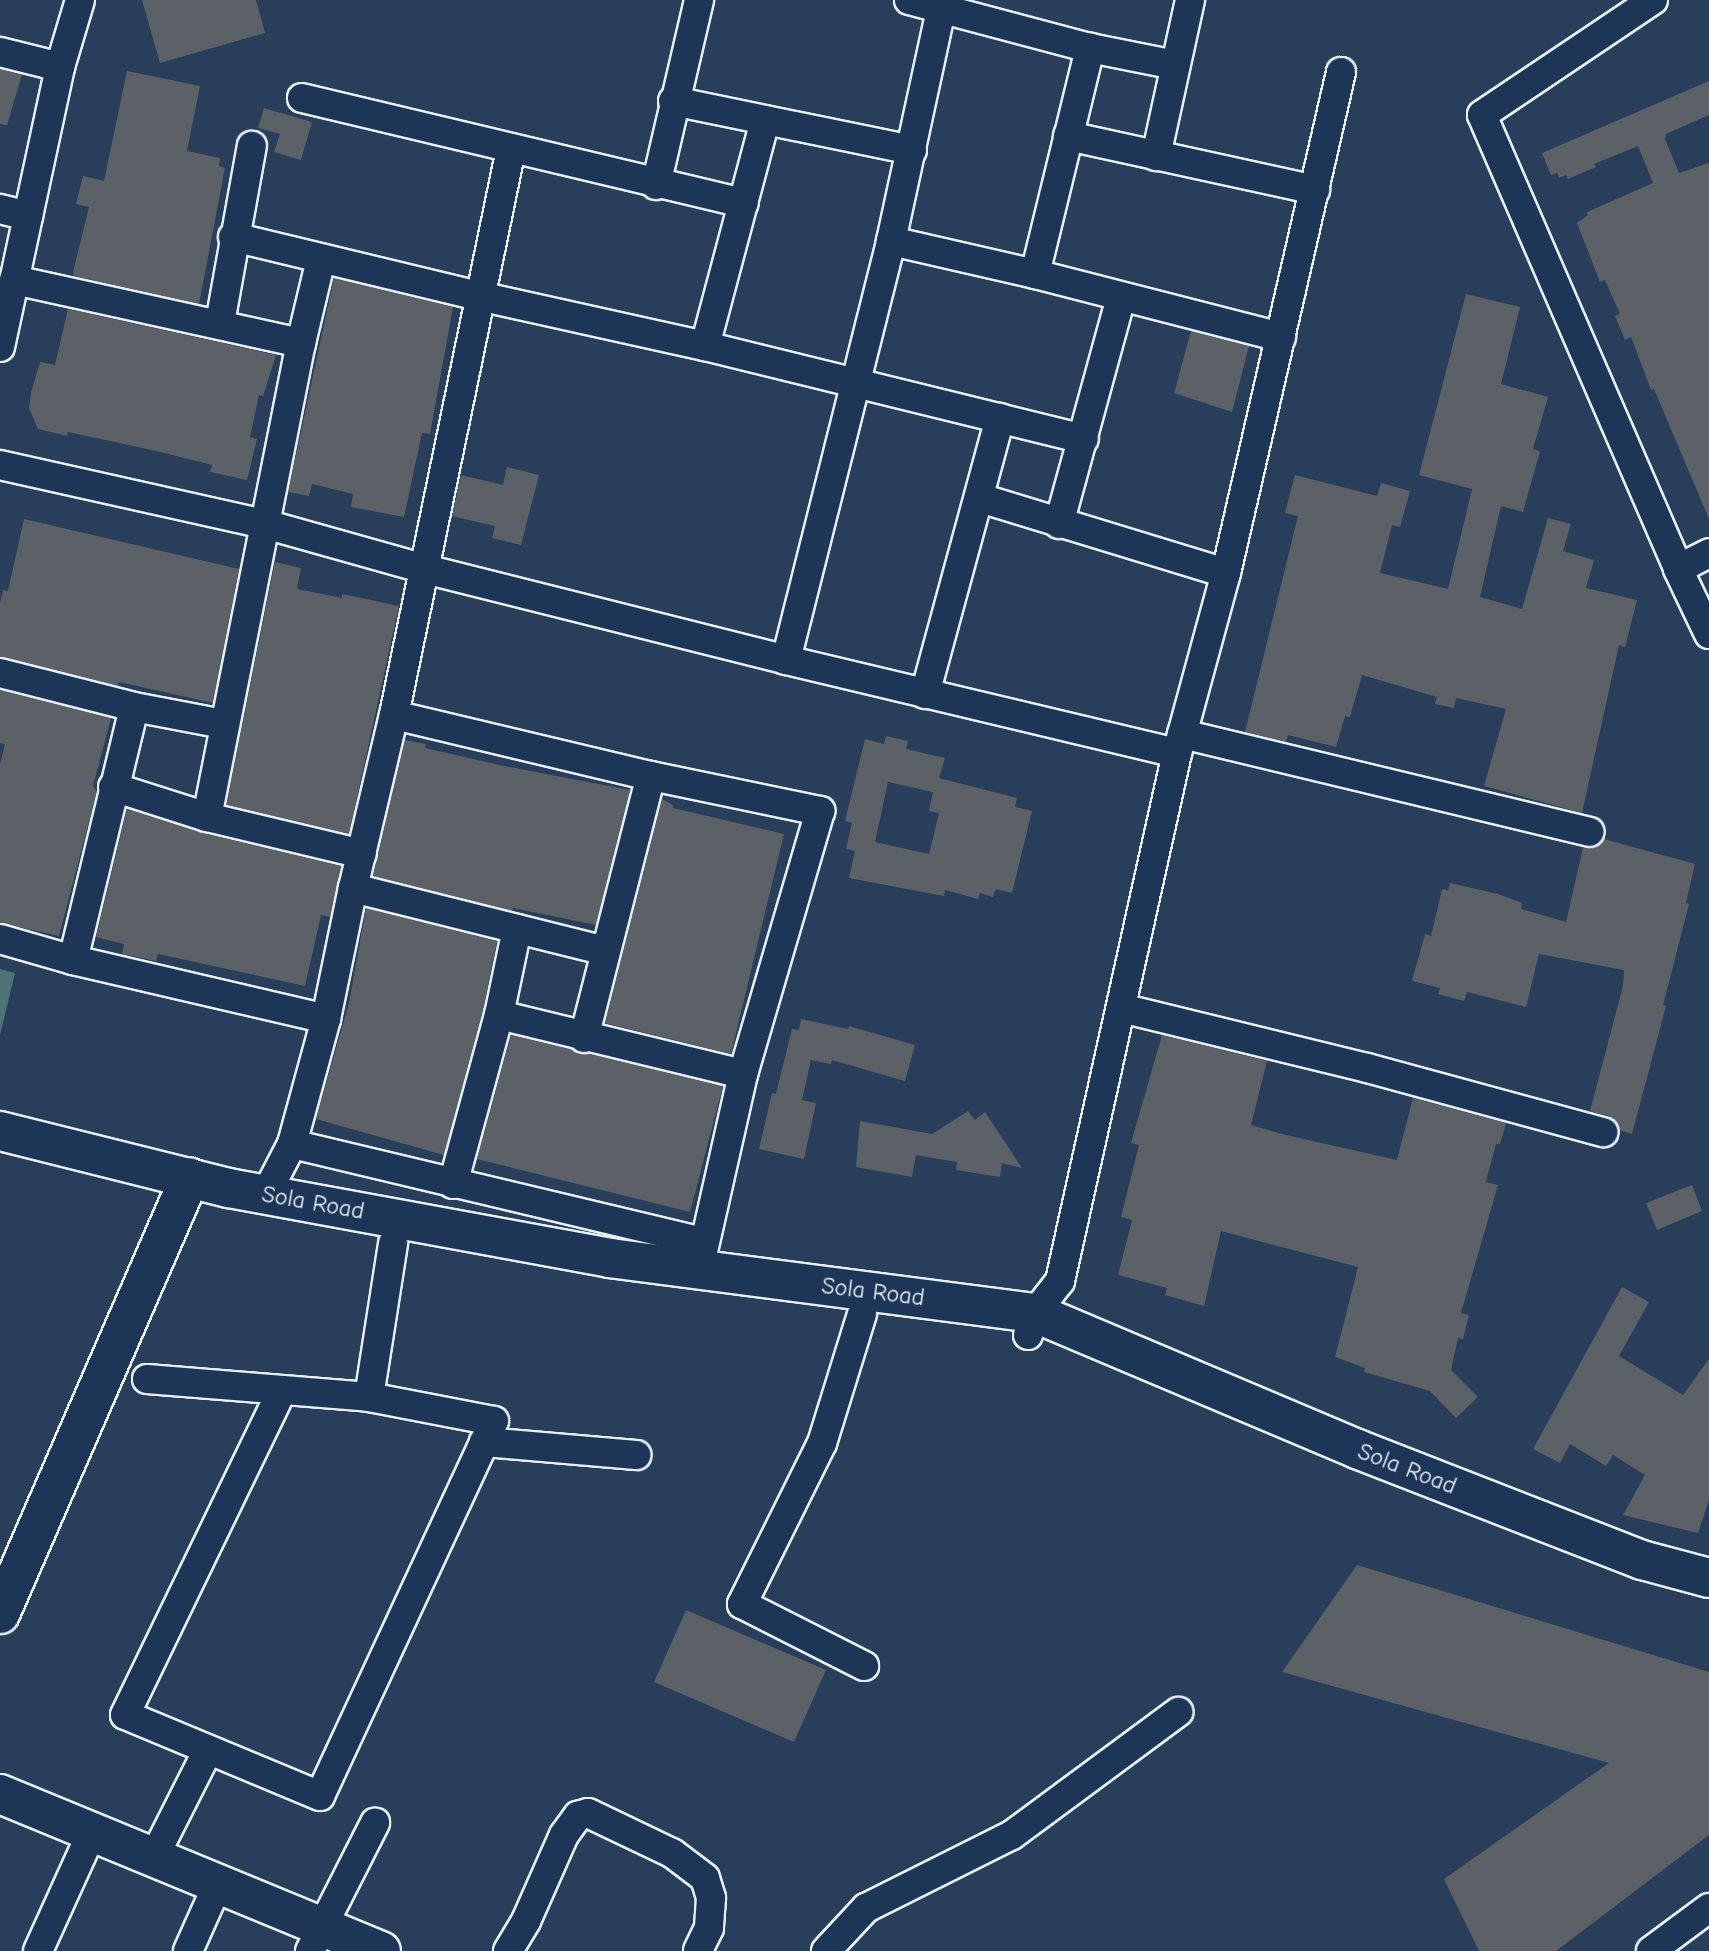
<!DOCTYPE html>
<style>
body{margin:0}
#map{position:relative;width:1709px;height:1951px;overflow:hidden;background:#293e5a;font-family:"Comic Neue",sans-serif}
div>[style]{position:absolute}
.green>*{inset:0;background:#4e7375}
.building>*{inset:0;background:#5b6166}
.roads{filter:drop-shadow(2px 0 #e8f1f8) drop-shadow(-2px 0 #e8f1f8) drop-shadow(0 2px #e8f1f8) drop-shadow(0 -2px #e8f1f8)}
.street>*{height:28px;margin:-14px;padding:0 14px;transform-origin:14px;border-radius:14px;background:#1d3557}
.secondary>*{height:38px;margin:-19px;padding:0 19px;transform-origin:19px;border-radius:19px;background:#1d3557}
span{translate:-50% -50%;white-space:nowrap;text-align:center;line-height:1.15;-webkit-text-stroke:5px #1d3557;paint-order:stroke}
.street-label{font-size:24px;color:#e8f1f8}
</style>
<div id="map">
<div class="green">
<i style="clip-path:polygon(0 969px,15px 973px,0 1035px)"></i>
</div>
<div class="building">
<i style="clip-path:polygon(142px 0,256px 0,265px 33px,160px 63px)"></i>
<i style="clip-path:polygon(0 69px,22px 75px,7px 125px,0 124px)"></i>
<i style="clip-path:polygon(127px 71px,200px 86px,187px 151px,220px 158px,219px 166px,225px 168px,199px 304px,74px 276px,73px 272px,89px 207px,76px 204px,83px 176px,104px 181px)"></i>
<i style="clip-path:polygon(1709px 81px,1709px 115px,1666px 134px,1665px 139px,1679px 173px,1709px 163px,1709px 519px,1654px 389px,1651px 390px,1631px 337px,1625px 340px,1615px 316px,1620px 314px,1605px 280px,1600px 282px,1577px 223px,1588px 215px,1587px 212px,1653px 183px,1638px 146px,1594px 164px,1596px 167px,1568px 179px,1566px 175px,1559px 178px,1557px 173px,1551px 175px,1542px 153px)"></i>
<i style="clip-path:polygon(264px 108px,312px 122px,301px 160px,274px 152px,280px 134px,258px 128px)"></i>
<i style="clip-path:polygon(334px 278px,453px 307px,430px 434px,422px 433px,404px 517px,351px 507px,353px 494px,312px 484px,309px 496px,288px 492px)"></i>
<i style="clip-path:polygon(1466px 294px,1520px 307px,1501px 384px,1548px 397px,1533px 449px,1540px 451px,1523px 512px,1501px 506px,1480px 597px,1522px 609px,1548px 518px,1571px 524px,1563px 551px,1594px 560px,1586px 588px,1637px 600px,1625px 647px,1619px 645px,1582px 813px,1484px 786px,1506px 709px,1456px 698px,1454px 708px,1435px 704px,1437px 697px,1362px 675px,1350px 717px,1345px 716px,1336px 747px,1288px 735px,1286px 742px,1245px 732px,1298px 516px,1285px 513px,1295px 475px,1377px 496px,1381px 483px,1410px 491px,1400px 527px,1392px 525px,1380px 573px,1448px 589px,1472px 489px,1419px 475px)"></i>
<i style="clip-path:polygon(68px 309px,276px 355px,263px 396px,259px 395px,250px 437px,257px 439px,247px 480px,210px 472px,212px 465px,152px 450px,68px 432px,67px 436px,38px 429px,29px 408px,31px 393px,40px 362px,55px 365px)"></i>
<i style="clip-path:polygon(1191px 331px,1249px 346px,1232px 412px,1174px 393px)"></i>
<i style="clip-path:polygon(507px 467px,539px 475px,521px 545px,492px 538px,495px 526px,452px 516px,461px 475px,503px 485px)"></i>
<i style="clip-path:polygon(24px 519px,239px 569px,213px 703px,119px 682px,118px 686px,0 657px,0 602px,3px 590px,8px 591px)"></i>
<i style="clip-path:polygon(275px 562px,301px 568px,297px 589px,342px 598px,342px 594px,399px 606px,349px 834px,226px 805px)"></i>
<i style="clip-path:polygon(0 690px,111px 718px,93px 786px,97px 791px,59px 936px,0 923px,0 764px,5px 744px,0 743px)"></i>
<i style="clip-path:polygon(evenodd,886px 736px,908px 741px,906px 749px,945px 758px,939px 778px,1017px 798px,1015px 807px,1032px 811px,1012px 893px,996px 889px,993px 897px,980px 893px,978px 899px,945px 890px,944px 896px,849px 878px,855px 851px,846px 849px,852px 823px,845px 821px,865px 739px,884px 744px,886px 736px,888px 782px,933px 792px,929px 811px,939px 813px,929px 854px,875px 842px,888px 782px)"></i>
<i style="clip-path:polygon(405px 740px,426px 744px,425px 748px,504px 766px,630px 790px,596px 925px,513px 908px,512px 911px,373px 876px)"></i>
<i style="clip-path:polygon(662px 799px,673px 805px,673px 808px,784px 834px,731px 1054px,605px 1023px)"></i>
<i style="clip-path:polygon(127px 809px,203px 833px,341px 866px,330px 917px,321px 915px,305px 986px,158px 954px,156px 961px,122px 954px,124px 944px,96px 937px)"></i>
<i style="clip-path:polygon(1604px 839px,1695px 864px,1686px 903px,1689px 904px,1663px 1005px,1666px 1006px,1632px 1134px,1619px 1130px,1615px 1121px,1608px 1116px,1590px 1111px,1623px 986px,1624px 970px,1539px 954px,1526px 1007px,1467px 992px,1464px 1001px,1438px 994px,1440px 988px,1412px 981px,1425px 934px,1431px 936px,1442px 889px,1448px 890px,1450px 883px,1498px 894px,1522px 903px,1521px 909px,1566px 922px,1583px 848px,1594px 848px)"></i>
<i style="clip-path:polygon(366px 908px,497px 941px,483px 1010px,444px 1155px,316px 1119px,349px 1003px)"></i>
<i style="clip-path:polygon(801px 1019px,848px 1029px,849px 1026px,915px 1045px,905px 1081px,832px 1060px,831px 1064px,811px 1060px,802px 1100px,816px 1103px,804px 1159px,759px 1149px,772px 1093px,776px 1094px,792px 1029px,799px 1030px)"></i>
<i style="clip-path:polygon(511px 1035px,723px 1086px,690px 1212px,477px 1159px)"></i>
<i style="clip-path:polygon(1162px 1035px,1267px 1061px,1251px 1125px,1286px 1135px,1397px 1160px,1413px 1098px,1506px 1123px,1500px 1144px,1496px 1144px,1486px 1182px,1498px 1185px,1461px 1313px,1469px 1315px,1463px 1339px,1458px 1338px,1451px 1370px,1478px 1397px,1456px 1418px,1430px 1391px,1364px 1372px,1365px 1368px,1335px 1357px,1358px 1267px,1221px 1231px,1204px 1306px,1165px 1295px,1167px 1288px,1118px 1275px,1132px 1220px,1121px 1217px,1139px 1145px,1131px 1143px)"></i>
<i style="clip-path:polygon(968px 1111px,975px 1120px,985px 1112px,1022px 1168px,1002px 1163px,1000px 1177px,956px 1170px,957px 1162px,916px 1155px,912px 1177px,856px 1167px,860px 1121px,932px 1134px)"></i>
<i style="clip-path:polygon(1692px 1185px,1702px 1211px,1657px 1230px,1646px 1203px)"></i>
<i style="clip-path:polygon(1622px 1287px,1649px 1302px,1619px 1356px,1683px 1395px,1709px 1359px,1709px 1500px,1698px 1533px,1623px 1515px,1645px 1475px,1613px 1455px,1606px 1466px,1570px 1444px,1560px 1463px,1533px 1449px)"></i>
<i style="clip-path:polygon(1357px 1565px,1709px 1672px,1709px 1835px,1556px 1951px,1479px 1951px,1444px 1879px,1609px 1763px,1282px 1672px)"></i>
<i style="clip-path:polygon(686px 1610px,826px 1670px,794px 1742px,654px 1682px)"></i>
</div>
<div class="roads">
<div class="street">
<i style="left:909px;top:0;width:187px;rotate:14.9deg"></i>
<i style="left:1090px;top:48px;width:87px;rotate:11.3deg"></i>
<i style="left:1653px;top:0;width:206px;rotate:146.1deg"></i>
<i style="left:1482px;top:115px;width:495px;rotate:66.6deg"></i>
<i style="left:1678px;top:569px;width:72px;rotate:64.5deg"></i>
<i style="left:0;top:52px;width:62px;rotate:14deg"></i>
<i style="left:302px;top:98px;width:454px;rotate:13.4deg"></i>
<i style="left:673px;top:101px;width:244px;rotate:11.6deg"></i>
<i style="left:1068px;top:136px;width:253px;rotate:12.3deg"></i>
<i style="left:1156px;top:156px;width:160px;rotate:-77.7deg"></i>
<i style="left:656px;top:185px;width:190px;rotate:-76.9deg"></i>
<i style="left:0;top:209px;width:29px;rotate:14deg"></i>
<i style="left:233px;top:237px;width:253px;rotate:13.5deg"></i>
<i style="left:479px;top:296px;width:231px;rotate:12.5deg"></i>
<i style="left:705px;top:346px;width:390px;rotate:13.8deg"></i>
<i style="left:891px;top:241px;width:148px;rotate:12.9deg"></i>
<i style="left:1035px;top:274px;width:254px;rotate:14.4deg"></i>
<i style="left:1035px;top:274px;width:233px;rotate:-76.3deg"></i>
<i style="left:14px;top:280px;width:294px;rotate:12.4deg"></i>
<i style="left:220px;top:323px;width:180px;rotate:-79.8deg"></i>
<i style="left:705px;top:346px;width:233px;rotate:-75.1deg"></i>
<i style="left:0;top:347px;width:286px;rotate:-77.9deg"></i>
<i style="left:60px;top:67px;width:70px;rotate:-73.4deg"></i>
<i style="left:0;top:465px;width:271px;rotate:12.6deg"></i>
<i style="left:265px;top:524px;width:166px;rotate:15.7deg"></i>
<i style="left:425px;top:569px;width:372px;rotate:14.1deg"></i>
<i style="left:786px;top:660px;width:402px;rotate:13.4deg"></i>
<i style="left:980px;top:498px;width:257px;rotate:17deg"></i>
<i style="left:1059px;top:524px;width:234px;rotate:-74.7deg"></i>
<i style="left:1678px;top:569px;width:35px;rotate:-27deg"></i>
<i style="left:786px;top:660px;width:432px;rotate:-75.9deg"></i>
<i style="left:891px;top:241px;width:247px;rotate:-77.8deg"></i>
<i style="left:0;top:673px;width:138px;rotate:14.2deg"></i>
<i style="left:134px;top:707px;width:91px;rotate:10.8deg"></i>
<i style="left:925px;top:694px;width:286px;rotate:-74.8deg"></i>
<i style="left:394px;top:715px;width:264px;rotate:13.4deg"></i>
<i style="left:651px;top:776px;width:173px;rotate:11.7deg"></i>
<i style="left:820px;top:811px;width:274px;rotate:106.3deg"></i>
<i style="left:743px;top:1074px;width:200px;rotate:102.7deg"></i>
<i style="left:1182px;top:734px;width:419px;rotate:13.5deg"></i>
<i style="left:113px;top:787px;width:99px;rotate:17.7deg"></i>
<i style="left:207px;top:817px;width:159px;rotate:13.4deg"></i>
<i style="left:207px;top:817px;width:483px;rotate:-78.8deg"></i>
<i style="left:301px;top:343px;width:86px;rotate:-76.6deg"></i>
<i style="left:353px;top:888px;width:260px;rotate:14deg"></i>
<i style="left:0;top:939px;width:76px;rotate:16deg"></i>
<i style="left:73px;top:960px;width:260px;rotate:13.1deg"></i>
<i style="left:73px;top:960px;width:260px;rotate:-76.4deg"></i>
<i style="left:1121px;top:1008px;width:253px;rotate:13.7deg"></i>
<i style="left:1367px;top:1068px;width:245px;rotate:15.2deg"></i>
<i style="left:499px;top:1015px;width:251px;rotate:13.6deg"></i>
<i style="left:584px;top:1038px;width:270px;rotate:-75.7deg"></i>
<i style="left:292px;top:1144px;width:411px;rotate:13.4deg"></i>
<i style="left:453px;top:1184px;width:175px;rotate:-74.8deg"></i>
<i style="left:499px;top:1015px;width:88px;rotate:-78.2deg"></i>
<i style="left:266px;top:1194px;width:56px;rotate:-62.5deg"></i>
<i style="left:292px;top:1144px;width:130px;rotate:-74.8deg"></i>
<i style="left:326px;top:1019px;width:134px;rotate:-78.4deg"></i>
<i style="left:353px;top:888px;width:178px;rotate:-76.7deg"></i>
<i style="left:394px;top:715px;width:578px;rotate:-78.32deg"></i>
<i style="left:862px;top:1314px;width:135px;rotate:107.2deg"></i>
<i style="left:822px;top:1443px;width:180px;rotate:116.4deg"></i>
<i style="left:742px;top:1604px;width:137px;rotate:26.9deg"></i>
<i style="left:1028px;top:1335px;width:23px;rotate:-72deg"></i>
<i style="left:1035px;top:1313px;width:41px;rotate:-52deg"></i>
<i style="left:1060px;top:1281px;width:541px;rotate:-77.51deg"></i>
<i style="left:1177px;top:753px;width:187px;rotate:-74.8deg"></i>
<i style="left:1226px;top:573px;width:514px;rotate:-77.07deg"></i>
<i style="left:147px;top:1379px;width:223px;rotate:4.6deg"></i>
<i style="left:369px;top:1397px;width:127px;rotate:10.9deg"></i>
<i style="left:494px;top:1421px;width:413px;rotate:114.9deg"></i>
<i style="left:320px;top:1796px;width:211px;rotate:-157.4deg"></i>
<i style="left:125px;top:1715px;width:361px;rotate:-64.2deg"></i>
<i style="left:369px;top:1397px;width:156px;rotate:-81.1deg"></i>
<i style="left:484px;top:1442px;width:153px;rotate:4.9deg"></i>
<i style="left:154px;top:1857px;width:120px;rotate:-63.2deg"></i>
<i style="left:38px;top:1951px;width:131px;rotate:-65.6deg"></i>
<i style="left:188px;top:1951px;width:73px;rotate:-65.9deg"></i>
<i style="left:310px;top:1951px;width:144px;rotate:-63.1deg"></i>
<i style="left:508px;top:1951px;width:35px;rotate:-59deg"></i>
<i style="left:526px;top:1921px;width:94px;rotate:-66.2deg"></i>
<i style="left:564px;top:1835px;width:24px;rotate:-54deg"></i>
<i style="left:578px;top:1816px;width:10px;rotate:-17deg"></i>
<i style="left:588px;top:1813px;width:93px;rotate:25.5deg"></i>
<i style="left:672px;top:1853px;width:41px;rotate:37.1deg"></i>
<i style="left:705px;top:1878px;width:21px;rotate:73deg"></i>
<i style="left:711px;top:1898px;width:30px;rotate:94deg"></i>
<i style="left:709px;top:1928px;width:25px;rotate:116deg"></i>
<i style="left:826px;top:1951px;width:59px;rotate:-47.1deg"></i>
<i style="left:866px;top:1908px;width:163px;rotate:-26.6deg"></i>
<i style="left:1012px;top:1835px;width:207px;rotate:-36.5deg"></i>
<i style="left:1651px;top:1951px;width:72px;rotate:-36.6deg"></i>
</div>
<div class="secondary">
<i style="left:0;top:1131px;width:236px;rotate:14deg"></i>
<i style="left:229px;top:1188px;width:387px;rotate:10.4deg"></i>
<i style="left:610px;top:1258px;width:429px;rotate:7.4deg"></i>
<i style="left:1035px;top:1313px;width:350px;rotate:22.9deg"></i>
<i style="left:1357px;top:1449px;width:306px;rotate:21.3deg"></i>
<i style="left:1642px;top:1560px;width:69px;rotate:15deg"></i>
<i style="left:0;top:1614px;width:476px;rotate:-66.5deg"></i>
<i style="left:0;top:1794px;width:412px;rotate:22.4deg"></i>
</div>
</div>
<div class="street-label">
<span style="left:313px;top:1203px;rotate:10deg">Sola Road</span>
<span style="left:873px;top:1292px;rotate:7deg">Sola Road</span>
<span style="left:1407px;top:1469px;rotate:21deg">Sola Road</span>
</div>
</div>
